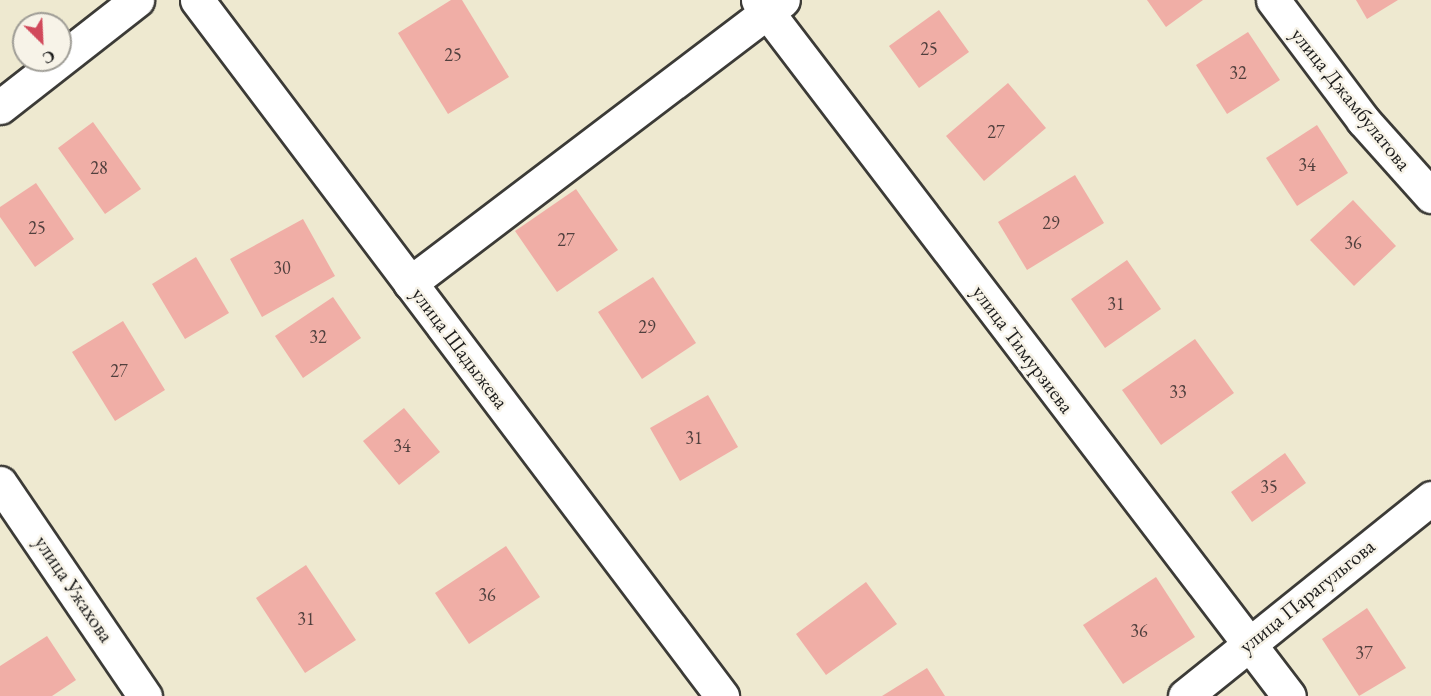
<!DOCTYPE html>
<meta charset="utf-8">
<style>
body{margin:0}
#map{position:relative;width:1431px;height:696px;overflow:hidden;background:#eee9d0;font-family:"EB Garamond",serif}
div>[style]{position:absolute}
.building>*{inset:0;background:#f0aea6}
.roads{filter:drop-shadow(2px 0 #3c3b37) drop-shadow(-2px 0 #3c3b37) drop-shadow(0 2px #3c3b37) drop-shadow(0 -2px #3c3b37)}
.minor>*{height:33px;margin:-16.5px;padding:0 16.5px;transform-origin:16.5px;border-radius:16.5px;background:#fff}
span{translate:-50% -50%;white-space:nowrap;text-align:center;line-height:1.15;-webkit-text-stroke:5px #f7f3e8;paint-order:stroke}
.number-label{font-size:18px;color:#51403e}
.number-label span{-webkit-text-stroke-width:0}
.street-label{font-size:21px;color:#1c1c1c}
.north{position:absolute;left:12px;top:12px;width:60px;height:60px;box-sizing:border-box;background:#f7f3e8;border:2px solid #9f9d96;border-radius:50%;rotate:156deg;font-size:16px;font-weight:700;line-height:24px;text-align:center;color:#1c1c1c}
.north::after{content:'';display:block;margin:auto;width:21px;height:27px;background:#d1495b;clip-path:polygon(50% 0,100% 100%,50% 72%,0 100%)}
</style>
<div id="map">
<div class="building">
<i style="clip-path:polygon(451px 0,462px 0,509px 77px,448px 114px,398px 33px)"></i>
<i style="clip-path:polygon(1147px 0,1203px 0,1166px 27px)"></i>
<i style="clip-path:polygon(1356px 0,1398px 0,1367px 19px)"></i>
<i style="clip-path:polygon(939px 10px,969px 52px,919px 88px,889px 46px)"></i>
<i style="clip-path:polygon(1248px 32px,1280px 80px,1227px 114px,1196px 65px)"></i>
<i style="clip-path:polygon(1008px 83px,1046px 128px,984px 181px,946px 136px)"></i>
<i style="clip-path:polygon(93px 122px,141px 189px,105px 214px,58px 148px)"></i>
<i style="clip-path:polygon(1317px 125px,1348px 173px,1297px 206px,1266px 158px)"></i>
<i style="clip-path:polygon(1075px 175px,1104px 223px,1027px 270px,998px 222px)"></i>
<i style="clip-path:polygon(36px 183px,74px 239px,35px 267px,0 217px,0 207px)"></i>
<i style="clip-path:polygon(576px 189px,618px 250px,557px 292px,515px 231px)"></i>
<i style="clip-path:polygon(1353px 200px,1396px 246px,1354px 286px,1310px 240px)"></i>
<i style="clip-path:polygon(303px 219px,335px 276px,262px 317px,230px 259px)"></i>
<i style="clip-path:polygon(196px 257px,229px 313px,185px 339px,152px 284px)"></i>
<i style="clip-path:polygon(1127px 260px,1161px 309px,1105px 348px,1071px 299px)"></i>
<i style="clip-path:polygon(653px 277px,696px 343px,642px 379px,598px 312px)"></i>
<i style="clip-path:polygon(333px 297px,361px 338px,303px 378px,275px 336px)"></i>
<i style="clip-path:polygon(123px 321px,165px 390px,115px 421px,72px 352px)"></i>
<i style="clip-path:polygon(1195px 339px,1234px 393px,1161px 445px,1122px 390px)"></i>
<i style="clip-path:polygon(708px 395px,738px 447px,680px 481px,650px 428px)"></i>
<i style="clip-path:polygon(404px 408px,440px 452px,399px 485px,363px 441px)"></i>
<i style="clip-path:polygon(1285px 453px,1306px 483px,1252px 522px,1231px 492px)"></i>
<i style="clip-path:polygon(506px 546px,540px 597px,469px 644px,435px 593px)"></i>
<i style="clip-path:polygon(306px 565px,356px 640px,305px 673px,256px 598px)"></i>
<i style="clip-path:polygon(1156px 577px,1195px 637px,1123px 684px,1083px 625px)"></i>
<i style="clip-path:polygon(866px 582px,897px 624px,826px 675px,796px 634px)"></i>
<i style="clip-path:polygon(1367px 608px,1406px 668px,1359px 696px,1322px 639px)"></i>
<i style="clip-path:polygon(47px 636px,76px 680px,52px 696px,0 696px,0 666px)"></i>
<i style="clip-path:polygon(927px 668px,945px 696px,882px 696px)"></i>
</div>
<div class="roads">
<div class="minor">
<i style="left:197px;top:0;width:872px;rotate:52.97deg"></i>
<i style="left:758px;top:0;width:875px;rotate:52.66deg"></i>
<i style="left:1273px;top:0;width:150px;rotate:53.1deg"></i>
<i style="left:1363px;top:120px;width:102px;rotate:48.2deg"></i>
<i style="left:0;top:107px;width:174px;rotate:-38deg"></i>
<i style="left:410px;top:283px;width:468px;rotate:-37.2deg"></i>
<i style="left:0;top:483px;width:258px;rotate:55.8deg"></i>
<i style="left:1185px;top:696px;width:316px;rotate:-38.8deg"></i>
</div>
</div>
<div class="number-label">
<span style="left:929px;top:49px">25</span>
<span style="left:453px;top:55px">25</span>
<span style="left:1238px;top:73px">32</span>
<span style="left:996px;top:132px">27</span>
<span style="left:1307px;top:165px">34</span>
<span style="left:99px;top:168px">28</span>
<span style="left:1051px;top:223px">29</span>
<span style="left:37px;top:228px">25</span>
<span style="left:566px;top:240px">27</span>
<span style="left:1353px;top:243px">36</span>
<span style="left:282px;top:268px">30</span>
<span style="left:1116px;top:304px">31</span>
<span style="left:647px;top:327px">29</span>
<span style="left:318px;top:337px">32</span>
<span style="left:119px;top:371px">27</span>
<span style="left:1178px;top:392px">33</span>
<span style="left:694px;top:438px">31</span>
<span style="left:402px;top:446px">34</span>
<span style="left:1269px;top:487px">35</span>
<span style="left:487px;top:595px">36</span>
<span style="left:306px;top:619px">31</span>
<span style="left:1139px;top:631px">36</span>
<span style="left:1364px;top:653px">37</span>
</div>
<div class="street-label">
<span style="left:1351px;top:99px;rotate:51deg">улица Джамбулатова</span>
<span style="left:460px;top:348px;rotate:53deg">улица Шадыжева</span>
<span style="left:1023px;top:349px;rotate:53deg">улица Тимурзиева</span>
<span style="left:74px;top:589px;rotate:56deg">улица Ужахова</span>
<span style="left:1307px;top:596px;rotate:-39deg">улица Парагульгова</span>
</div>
<div class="north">С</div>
</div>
